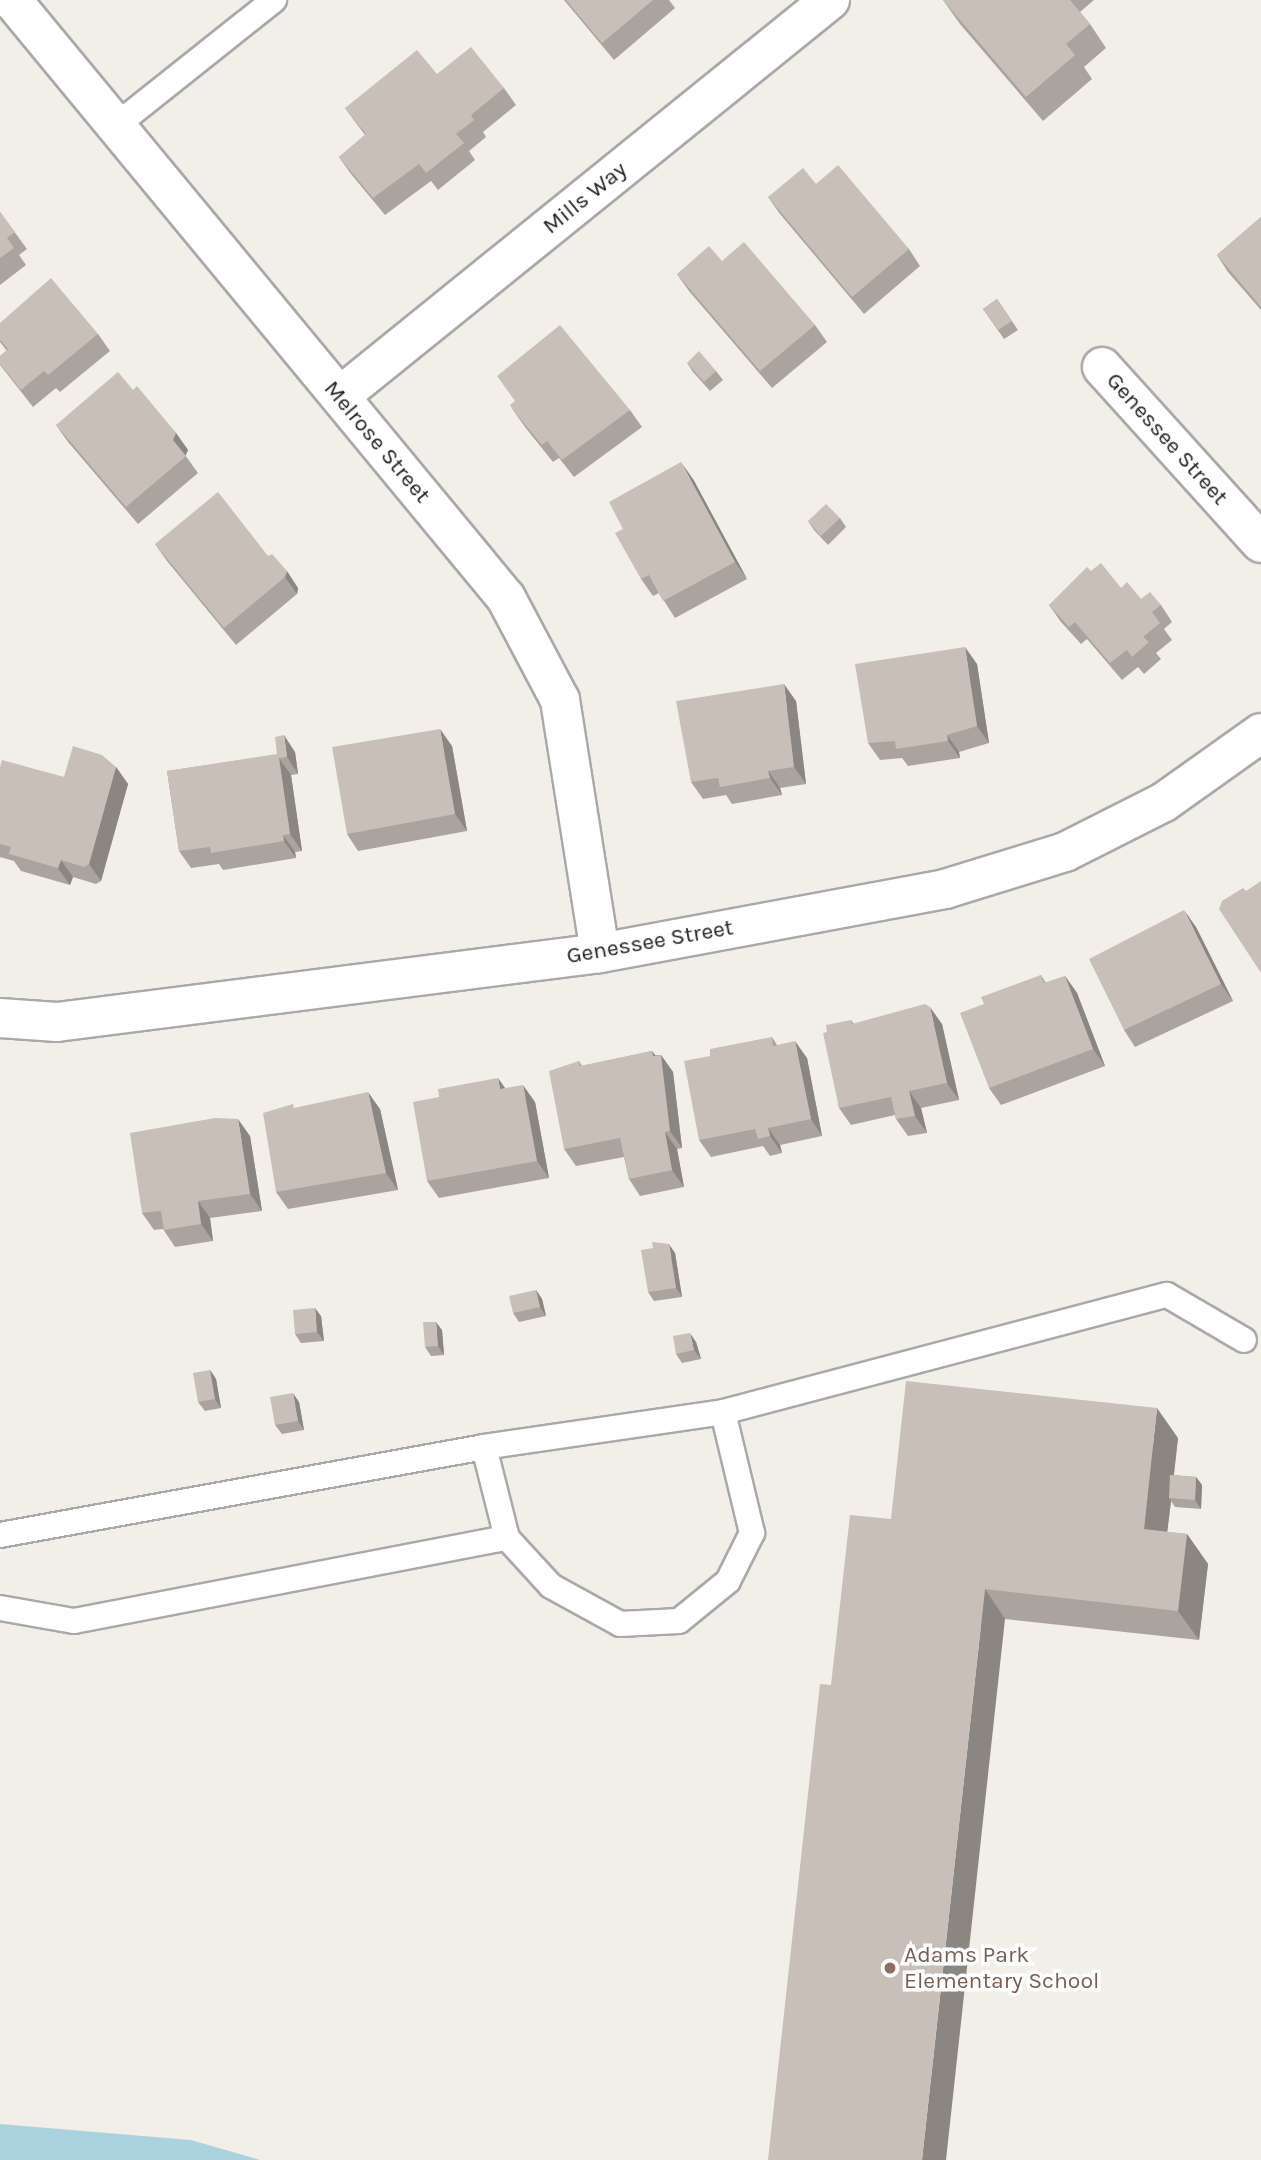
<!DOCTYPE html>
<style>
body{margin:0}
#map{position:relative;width:1261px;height:2160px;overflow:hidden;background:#f2efe9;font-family:Karla,sans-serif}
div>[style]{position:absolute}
.water>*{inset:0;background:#aad3df}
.roads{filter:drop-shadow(2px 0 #a9a9a9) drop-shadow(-2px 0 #a9a9a9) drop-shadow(0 2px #a9a9a9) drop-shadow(0 -2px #a9a9a9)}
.lane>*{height:24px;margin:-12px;padding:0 12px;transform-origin:12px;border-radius:12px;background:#fff}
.street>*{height:38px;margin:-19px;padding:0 19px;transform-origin:19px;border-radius:19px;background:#fff}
.wall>*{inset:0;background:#aba49e}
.shaded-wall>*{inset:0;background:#8b8681}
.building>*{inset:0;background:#c7bfb8}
.dots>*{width:19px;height:19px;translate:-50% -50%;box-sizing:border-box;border:4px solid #fff;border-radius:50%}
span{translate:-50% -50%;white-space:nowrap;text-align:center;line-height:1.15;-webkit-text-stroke:7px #fff;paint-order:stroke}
.street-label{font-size:23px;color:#222}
.education-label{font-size:23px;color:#785e54}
.left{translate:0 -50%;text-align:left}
</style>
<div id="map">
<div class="water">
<i style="clip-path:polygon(0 2124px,191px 2140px,260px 2160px,0 2160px)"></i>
</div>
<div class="roads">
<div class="lane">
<i style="left:113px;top:128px;width:206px;rotate:-38.5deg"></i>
<i style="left:484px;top:1447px;width:94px;rotate:75.8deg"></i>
<i style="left:507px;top:1538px;width:65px;rotate:47.5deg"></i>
<i style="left:551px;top:1586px;width:79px;rotate:28.8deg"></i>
<i style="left:620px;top:1624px;width:59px;rotate:-2.9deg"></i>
<i style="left:679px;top:1621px;width:63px;rotate:-39.2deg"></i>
<i style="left:728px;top:1581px;width:54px;rotate:-63.4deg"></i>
<i style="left:752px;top:1533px;width:124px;rotate:-103.5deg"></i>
<i style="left:0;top:1535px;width:492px;rotate:-10.3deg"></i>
<i style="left:484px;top:1447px;width:242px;rotate:-8.3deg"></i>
<i style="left:723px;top:1412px;width:459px;rotate:-14.8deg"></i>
<i style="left:1167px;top:1295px;width:89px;rotate:30.3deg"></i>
<i style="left:0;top:1608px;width:75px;rotate:10deg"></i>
<i style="left:74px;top:1621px;width:441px;rotate:-10.9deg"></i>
</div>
<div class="street">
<i style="left:12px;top:0;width:776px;rotate:50.44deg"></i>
<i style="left:506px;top:598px;width:115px;rotate:62.1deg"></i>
<i style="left:560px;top:700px;width:256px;rotate:81deg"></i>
<i style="left:1102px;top:367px;width:237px;rotate:47.9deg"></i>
<i style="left:340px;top:396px;width:630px;rotate:-38.94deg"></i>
<i style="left:0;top:1018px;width:57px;rotate:4deg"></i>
<i style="left:57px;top:1022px;width:547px;rotate:-7.24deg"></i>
<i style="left:600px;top:953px;width:351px;rotate:-10.5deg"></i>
<i style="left:945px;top:889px;width:126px;rotate:-17.1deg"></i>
<i style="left:1065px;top:852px;width:111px;rotate:-26.8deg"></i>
<i style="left:1164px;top:802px;width:119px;rotate:-35.4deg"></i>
</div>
</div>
<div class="wall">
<i style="clip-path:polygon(564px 0,669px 0,675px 8px,614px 60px)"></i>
<i style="clip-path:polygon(943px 0,1094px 0,1080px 12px,1090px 24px,1106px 48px,1084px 67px,1092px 79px,1043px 121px,960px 24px)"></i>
<i style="clip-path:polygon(437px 74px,504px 88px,516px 105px,483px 132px,486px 137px,469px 151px,475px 160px,438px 190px,431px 181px,385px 215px,351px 174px,339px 157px,365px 135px,345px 108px)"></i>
<i style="clip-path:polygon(816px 184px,909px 249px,920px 266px,864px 314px,780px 214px,768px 197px)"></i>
<i style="clip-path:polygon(0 212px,27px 249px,19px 255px,26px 265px,0 285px)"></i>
<i style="clip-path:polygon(1261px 217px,1261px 310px,1228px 272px,1217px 255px)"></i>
<i style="clip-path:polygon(677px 274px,815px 325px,827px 342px,772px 388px,689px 291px)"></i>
<i style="clip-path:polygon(997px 299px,1018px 330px,1004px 339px,983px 309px)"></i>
<i style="clip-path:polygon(0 323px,98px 334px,110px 351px,60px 392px,56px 388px,33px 407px,0 365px,0 356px,7px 351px,0 342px)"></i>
<i style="clip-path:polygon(687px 363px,716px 371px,723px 380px,710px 391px,693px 372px)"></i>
<i style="clip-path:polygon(133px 390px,176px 433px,188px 450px,185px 455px,198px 473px,138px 524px,68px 442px,56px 425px)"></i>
<i style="clip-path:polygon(513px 410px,630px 410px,642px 427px,574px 477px,559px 458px,553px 462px,525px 427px)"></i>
<i style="clip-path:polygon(693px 479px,747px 579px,675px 618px,659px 593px,653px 596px,641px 579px,623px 529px)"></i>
<i style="clip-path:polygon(840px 518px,846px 527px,828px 545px,814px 530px,808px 521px)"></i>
<i style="clip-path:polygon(155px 544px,268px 556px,298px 588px,297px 594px,236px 645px,167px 561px)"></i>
<i style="clip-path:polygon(1091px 571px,1141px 599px,1161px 605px,1172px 622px,1164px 629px,1172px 640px,1156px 653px,1161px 659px,1144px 674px,1138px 667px,1122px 680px,1087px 639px,1081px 644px,1061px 622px,1049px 605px)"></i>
<i style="clip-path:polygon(977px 664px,989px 743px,959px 752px,960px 758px,908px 766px,902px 758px,880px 760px,868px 743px)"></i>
<i style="clip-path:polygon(796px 701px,806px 784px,780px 788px,782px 795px,732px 804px,726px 795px,703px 799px,691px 782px)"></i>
<i style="clip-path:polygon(452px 746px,467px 831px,358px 851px,347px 834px)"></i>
<i style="clip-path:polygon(295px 752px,298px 774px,291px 775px,302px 851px,295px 852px,296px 858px,223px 870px,219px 864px,191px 868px,179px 851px,167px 771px)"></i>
<i style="clip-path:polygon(0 767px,64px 777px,116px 767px,128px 784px,101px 881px,96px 884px,73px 877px,70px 885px,21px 871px,14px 861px,0 857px)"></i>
<i style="clip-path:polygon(1196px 927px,1233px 1001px,1135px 1047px,1124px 1030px)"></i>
<i style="clip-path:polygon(1041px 975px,1046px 983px,1065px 976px,1077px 993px,1105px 1066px,1001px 1105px,989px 1088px,984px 1004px)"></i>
<i style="clip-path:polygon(851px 1020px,854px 1024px,942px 1024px,959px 1100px,921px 1108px,927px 1133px,908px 1136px,896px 1119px,895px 1115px,851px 1125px,839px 1108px,827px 1032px)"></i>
<i style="clip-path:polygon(772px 1037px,777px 1045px,807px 1058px,822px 1136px,780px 1145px,782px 1153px,770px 1156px,763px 1146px,711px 1157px,699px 1140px,710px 1056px)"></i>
<i style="clip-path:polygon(652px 1051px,655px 1055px,661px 1055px,673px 1072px,682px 1148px,677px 1149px,684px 1187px,640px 1196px,629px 1179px,624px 1157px,576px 1166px,564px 1149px,579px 1061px,582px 1066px)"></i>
<i style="clip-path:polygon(505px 1088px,535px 1102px,549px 1178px,439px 1198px,427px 1181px)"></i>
<i style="clip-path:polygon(296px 1108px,380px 1109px,398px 1190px,288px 1209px,276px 1192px)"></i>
<i style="clip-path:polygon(250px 1136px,262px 1211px,210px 1218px,213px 1241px,175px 1247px,163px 1229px,154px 1230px,142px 1213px)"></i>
<i style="clip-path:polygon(675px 1253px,682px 1297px,654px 1301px,648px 1292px)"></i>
<i style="clip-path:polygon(536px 1290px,542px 1299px,546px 1316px,519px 1322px,513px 1313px)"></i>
<i style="clip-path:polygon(321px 1316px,324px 1341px,301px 1343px,295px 1334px)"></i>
<i style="clip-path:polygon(442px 1330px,444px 1355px,431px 1356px,425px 1347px)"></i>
<i style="clip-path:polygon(696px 1342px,701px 1359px,682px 1363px,676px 1354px)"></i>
<i style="clip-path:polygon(210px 1370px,216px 1379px,221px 1408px,205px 1411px,198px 1402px)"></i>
<i style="clip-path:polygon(299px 1402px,304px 1430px,282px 1434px,275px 1425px)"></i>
<i style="clip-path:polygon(1178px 1438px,1174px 1475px,1196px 1477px,1202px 1485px,1201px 1509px,1175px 1507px,1171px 1501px,1167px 1532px,1187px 1534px,1208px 1564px,1199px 1640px,1005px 1619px,831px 1685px,891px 1519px)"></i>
</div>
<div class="shaded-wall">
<i style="clip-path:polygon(176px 433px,188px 450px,185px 457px,173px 440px)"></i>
<i style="clip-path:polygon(681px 462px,693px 479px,747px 579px,735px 562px)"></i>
<i style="clip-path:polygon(287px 571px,298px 588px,297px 594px,285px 577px)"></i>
<i style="clip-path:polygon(965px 647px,977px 664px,989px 743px,977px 726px)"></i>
<i style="clip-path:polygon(784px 684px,796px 701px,806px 784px,794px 767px)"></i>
<i style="clip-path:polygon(440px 729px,452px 746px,467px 831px,455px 814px)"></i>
<i style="clip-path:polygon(284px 735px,295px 752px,298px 774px,287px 757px)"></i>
<i style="clip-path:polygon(947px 735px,959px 752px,960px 758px,948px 741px)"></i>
<i style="clip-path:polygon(279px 758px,291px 775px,302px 851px,290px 834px)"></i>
<i style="clip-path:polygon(116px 767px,128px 784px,101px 881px,89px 864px)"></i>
<i style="clip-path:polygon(768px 771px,780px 788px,782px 795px,770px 778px)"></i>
<i style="clip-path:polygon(283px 835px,295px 852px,296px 858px,284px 841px)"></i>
<i style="clip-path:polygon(61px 860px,73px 877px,70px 885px,58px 868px)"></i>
<i style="clip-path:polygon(1184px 910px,1196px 927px,1233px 1001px,1221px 984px)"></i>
<i style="clip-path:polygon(1065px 976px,1077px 993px,1105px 1066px,1093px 1049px)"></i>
<i style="clip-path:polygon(930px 1007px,942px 1024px,959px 1100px,947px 1083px)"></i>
<i style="clip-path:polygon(795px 1041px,807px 1058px,822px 1136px,811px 1119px)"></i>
<i style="clip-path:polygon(652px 1051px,662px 1065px,661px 1055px,673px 1072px,682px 1148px,670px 1131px)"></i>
<i style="clip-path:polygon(498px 1078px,510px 1095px,500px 1089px)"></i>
<i style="clip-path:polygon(523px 1085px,535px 1102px,549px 1178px,537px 1161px)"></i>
<i style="clip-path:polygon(909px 1091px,921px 1108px,927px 1133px,915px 1116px)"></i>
<i style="clip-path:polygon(368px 1092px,380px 1109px,398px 1190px,386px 1173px)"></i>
<i style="clip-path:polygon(238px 1119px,250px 1136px,262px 1211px,250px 1194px)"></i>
<i style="clip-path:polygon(768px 1128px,780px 1145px,782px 1153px,770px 1136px)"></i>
<i style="clip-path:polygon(665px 1132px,677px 1149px,684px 1187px,672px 1170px)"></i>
<i style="clip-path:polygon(198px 1201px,210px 1218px,213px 1241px,201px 1224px)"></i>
<i style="clip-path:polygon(669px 1244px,675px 1253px,682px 1297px,676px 1288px)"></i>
<i style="clip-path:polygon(536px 1290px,542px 1299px,546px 1316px,540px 1307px)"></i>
<i style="clip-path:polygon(315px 1308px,321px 1316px,324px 1341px,317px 1332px)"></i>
<i style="clip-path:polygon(436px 1322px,442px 1330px,444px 1355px,438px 1346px)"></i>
<i style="clip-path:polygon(690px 1333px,696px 1342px,701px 1359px,694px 1350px)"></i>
<i style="clip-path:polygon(210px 1370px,216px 1379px,221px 1408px,215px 1399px)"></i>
<i style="clip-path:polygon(293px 1393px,299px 1402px,304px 1430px,298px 1421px)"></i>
<i style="clip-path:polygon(1157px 1408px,1178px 1438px,1171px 1498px,1169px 1498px,1171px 1501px,1164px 1559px,1144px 1529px)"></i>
<i style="clip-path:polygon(1196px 1477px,1202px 1485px,1201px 1509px,1195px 1500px)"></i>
<i style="clip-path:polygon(1187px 1534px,1208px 1564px,1199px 1640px,1178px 1611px)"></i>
<i style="clip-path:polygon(985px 1589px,1005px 1619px,946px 2160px,922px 2160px)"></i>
</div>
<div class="building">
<i style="clip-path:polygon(566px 0,653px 0,602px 43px)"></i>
<i style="clip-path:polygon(943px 0,1070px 0,1090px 24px,1066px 44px,1075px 55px,1026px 97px)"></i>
<i style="clip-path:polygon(471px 47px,504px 88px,471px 115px,474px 120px,456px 134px,464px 143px,426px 173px,419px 164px,373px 198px,339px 157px,366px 134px,345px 108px,417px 50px,437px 74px)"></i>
<i style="clip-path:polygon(838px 165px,909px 249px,852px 297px,768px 197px,803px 168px,816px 184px)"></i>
<i style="clip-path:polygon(0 212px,15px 232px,7px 238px,14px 248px,0 258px)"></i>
<i style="clip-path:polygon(1261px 217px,1261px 307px,1217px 255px)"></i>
<i style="clip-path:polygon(744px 242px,815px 325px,760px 371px,677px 274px,709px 246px,722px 261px)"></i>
<i style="clip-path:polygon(51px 278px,98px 334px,48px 375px,44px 371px,21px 390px,0 364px,0 356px,8px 349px,0 340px,0 323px)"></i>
<i style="clip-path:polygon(997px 299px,1012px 321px,998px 330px,983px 309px)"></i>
<i style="clip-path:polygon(560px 325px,630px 410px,562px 460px,547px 441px,542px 445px,513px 410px,510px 405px,515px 401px,497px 376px)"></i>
<i style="clip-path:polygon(699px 351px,716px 371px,704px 382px,687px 363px)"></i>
<i style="clip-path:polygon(118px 372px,133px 390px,137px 386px,176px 433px,173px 440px,186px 456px,126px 507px,56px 425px)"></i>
<i style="clip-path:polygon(681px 462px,735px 562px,663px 601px,649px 575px,641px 579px,615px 533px,623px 529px,609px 502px)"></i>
<i style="clip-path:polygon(218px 492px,268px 556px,272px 554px,287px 571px,285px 577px,224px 628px,155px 544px)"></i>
<i style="clip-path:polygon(826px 504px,840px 518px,821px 536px,808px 521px)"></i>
<i style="clip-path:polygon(1101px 563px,1121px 588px,1127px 582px,1141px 599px,1150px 592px,1161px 605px,1152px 612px,1160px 623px,1143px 637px,1149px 642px,1132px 657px,1127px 650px,1110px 663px,1075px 622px,1069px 627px,1049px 605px,1087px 567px,1091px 571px)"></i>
<i style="clip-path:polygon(965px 647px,977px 726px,947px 735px,948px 741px,896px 749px,895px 741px,868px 743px,855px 664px)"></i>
<i style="clip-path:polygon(784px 684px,794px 767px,768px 771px,770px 778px,726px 786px,720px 787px,718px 778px,691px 782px,676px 701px)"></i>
<i style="clip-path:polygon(440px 729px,455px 814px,347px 834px,332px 747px)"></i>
<i style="clip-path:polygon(284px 735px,287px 757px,279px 758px,290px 834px,283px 835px,284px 841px,211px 853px,210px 847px,179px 851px,167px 771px,277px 754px,275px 737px)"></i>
<i style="clip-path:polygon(73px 746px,102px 755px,116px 767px,89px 864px,84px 867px,61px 860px,58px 868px,9px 854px,11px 847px,0 844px,0 767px,2px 760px,64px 777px)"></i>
<i style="clip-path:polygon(1261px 881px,1261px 973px,1219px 909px,1222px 901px,1243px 888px,1246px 891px)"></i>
<i style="clip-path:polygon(1184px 910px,1221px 984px,1124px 1030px,1089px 959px)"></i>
<i style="clip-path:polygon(1041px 975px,1044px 983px,1065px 976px,1093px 1049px,989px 1088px,960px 1013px,984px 1004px,981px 997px)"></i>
<i style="clip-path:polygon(925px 1004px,930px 1007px,947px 1083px,909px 1091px,915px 1116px,896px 1119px,891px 1097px,839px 1108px,823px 1033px,827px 1032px,826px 1025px,851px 1020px,852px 1024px)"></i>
<i style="clip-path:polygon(772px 1037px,773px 1046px,795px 1041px,811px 1119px,768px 1128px,770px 1136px,758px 1139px,755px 1129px,699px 1140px,684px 1061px,710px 1056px,710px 1049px)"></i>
<i style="clip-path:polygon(652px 1051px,653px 1056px,661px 1055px,670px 1131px,665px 1132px,672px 1170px,629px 1179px,620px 1138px,564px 1149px,549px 1071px,579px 1061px,580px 1066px)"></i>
<i style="clip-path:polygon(498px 1078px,500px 1089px,523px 1085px,537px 1161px,427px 1181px,413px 1102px,439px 1097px,438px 1089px)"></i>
<i style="clip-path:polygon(368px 1092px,386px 1173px,276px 1192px,263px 1113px,293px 1104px,294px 1108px)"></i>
<i style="clip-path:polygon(215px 1118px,238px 1119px,250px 1194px,198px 1201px,201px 1224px,164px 1230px,161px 1211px,142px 1213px,130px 1133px)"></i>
<i style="clip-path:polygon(652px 1242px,669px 1244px,676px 1288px,648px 1292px,641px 1250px,653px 1248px)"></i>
<i style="clip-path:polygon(536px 1290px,540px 1307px,513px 1313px,509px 1296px)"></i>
<i style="clip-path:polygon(315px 1308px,317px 1332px,295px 1334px,293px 1310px)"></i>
<i style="clip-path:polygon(423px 1322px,436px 1322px,438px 1346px,425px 1347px)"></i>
<i style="clip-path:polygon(690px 1333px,694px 1350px,676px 1354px,673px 1336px)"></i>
<i style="clip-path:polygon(210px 1370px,215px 1399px,198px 1402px,193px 1373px)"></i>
<i style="clip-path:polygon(906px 1381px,1157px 1408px,1144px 1529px,1187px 1534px,1178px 1611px,985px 1589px,922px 2160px,768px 2160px,820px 1684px,831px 1685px,850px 1515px,891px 1519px)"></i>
<i style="clip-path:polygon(293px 1393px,298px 1421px,275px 1425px,270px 1397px)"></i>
<i style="clip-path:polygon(1170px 1475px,1196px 1477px,1195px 1500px,1169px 1498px)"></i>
</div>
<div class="dots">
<i style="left:890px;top:1968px;background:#8d6e63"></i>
</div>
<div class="street-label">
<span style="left:585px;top:198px;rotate:-39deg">Mills Way</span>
<span style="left:1167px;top:439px;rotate:48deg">Genessee Street</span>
<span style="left:377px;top:442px;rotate:50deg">Melrose Street</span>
<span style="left:650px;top:942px;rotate:-10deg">Genessee Street</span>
</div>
<div class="education-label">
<span class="left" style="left:904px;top:1968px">Adams Park<br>Elementary School</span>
</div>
</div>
